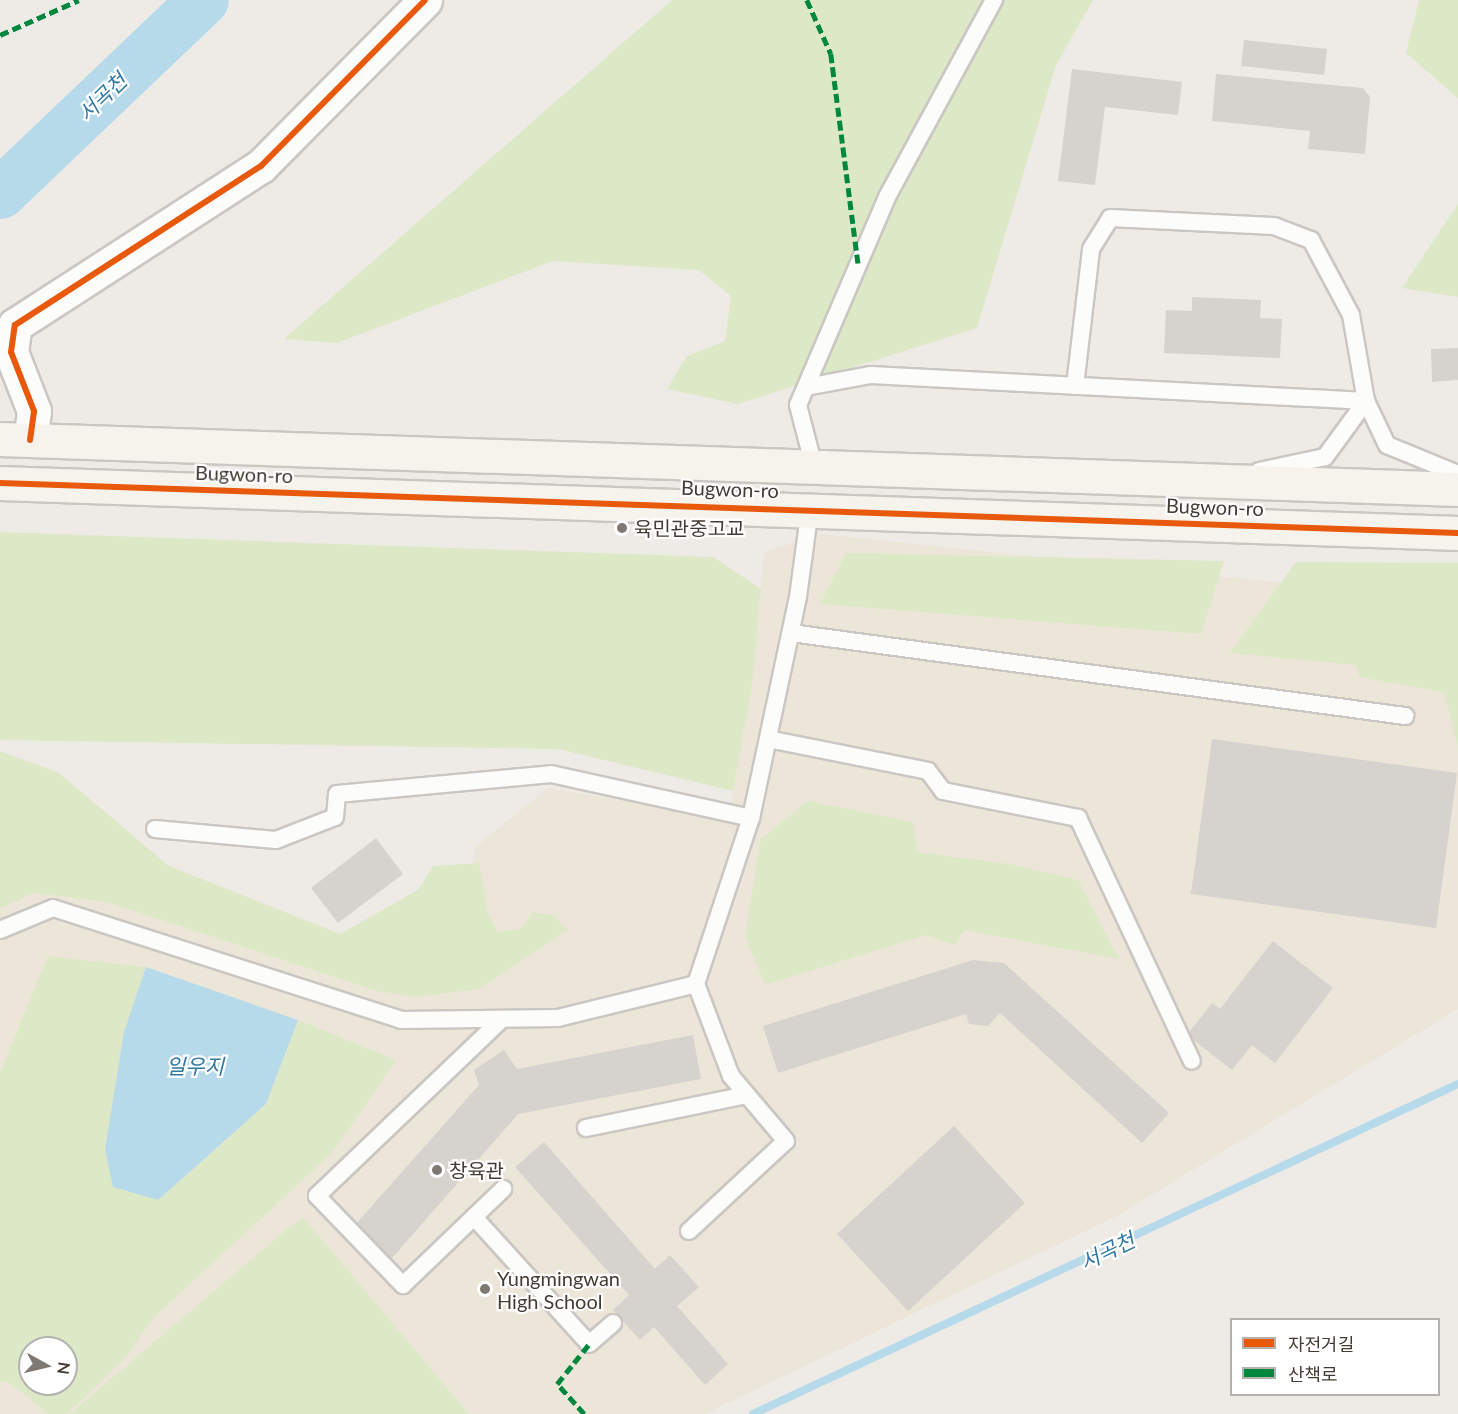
<!DOCTYPE html>
<meta charset="utf-8">
<style>
body{margin:0}
#map{position:relative;width:1458px;height:1414px;overflow:hidden;background:#eeebe7;font-family:Lato,"Noto Sans KR",sans-serif}
div>[style]{position:absolute}
.education>*{inset:0;background:#ece6d9}
.green>*{inset:0;background:#dde8c7}
.water>*{inset:0;background:#b7daeb}
.stream>*{height:8px;margin:-4px;padding:0 4px;transform-origin:4px;border-radius:4px;background:#b7daeb}
.river>*{height:51px;margin:-25.5px;padding:0 25.5px;transform-origin:25.5px;border-radius:25.5px;background:#b7daeb}
.building>*{inset:0;background:#d6d2ce}
.roads{filter:drop-shadow(2px 0 #cac7c3) drop-shadow(-2px 0 #cac7c3) drop-shadow(0 2px #cac7c3) drop-shadow(0 -2px #cac7c3)}
.lane>*{height:16px;margin:-8px;padding:0 8px;transform-origin:8px;border-radius:8px;background:#fcfcfb}
.street>*{height:33px;margin:-16.5px;padding:0 16.5px;transform-origin:16.5px;border-radius:16.5px;background:#fcfcfb}
.secondary>*{height:33px;margin:-16.5px;padding:0 16.5px;transform-origin:16.5px;border-radius:16.5px;background:#f6f3ed}
.quiet>*{height:4.5px;margin-top:-2.25px;transform-origin:0;background:repeating-linear-gradient(90deg,#00873e 0 9px,transparent 0 13.5px)}
.cycleway>*{height:6px;margin:-3px;padding:0 3px;transform-origin:3px;border-radius:3px;background:#e8590c}
.dots>*{width:16px;height:16px;translate:-50% -50%;box-sizing:border-box;border:3px solid #fff;border-radius:50%}
span{translate:-50% -50%;white-space:nowrap;text-align:center;line-height:1.15;-webkit-text-stroke:4.5px #fff;paint-order:stroke}
.street-label{font-size:20px;color:#433c34}
.poi-label{font-size:20px;color:#433c34}
.left{translate:0 -50%;text-align:left}
.water-label{font-size:21px;color:#2f79a3;font-style:italic}
.legend{position:absolute;left:1230px;top:1318px;width:210px;height:78px;box-sizing:border-box;background:#fff;border:2px solid #b4b1ae;margin:0;padding:8px 10px;list-style:none;font-size:18px;color:#433c34}
.legend li{display:flex;align-items:center;gap:12px;height:30px}
.legend b{width:30px;border:2px solid #b4b1ae}
.north{position:absolute;left:18px;top:1336px;width:60px;height:60px;box-sizing:border-box;background:#fff;border:2px solid #b4b1ae;border-radius:50%;rotate:98deg;font-size:16px;font-weight:700;line-height:24px;text-align:center;color:#433c34}
.north::after{content:'';display:block;margin:auto;width:21px;height:27px;background:#7f7973;clip-path:polygon(50% 0,100% 100%,50% 72%,0 100%)}
</style>
<div id="map">
<div class="education">
<i style="clip-path:polygon(evenodd,821px 534px,1458px 601px,1458px 1009px,1117px 1216px,705px 1414px,0 1414px,0 850px,367px 960px,466px 927px,475px 847px,548px 788px,728px 818px,752px 685px,764px 552px,821px 534px,30px 1348px,66px 1348px,66px 1384px,30px 1384px,30px 1348px)"></i>
</div>
<div class="green">
<i style="clip-path:polygon(672px 0,1093px 0,1056px 65px,977px 328px,738px 404px,667px 389px,687px 356px,725px 341px,731px 296px,699px 270px,553px 261px,337px 343px,284px 339px)"></i>
<i style="clip-path:polygon(1419px 0,1458px 0,1458px 98px,1406px 53px)"></i>
<i style="clip-path:polygon(1458px 204px,1458px 297px,1402px 288px)"></i>
<i style="clip-path:polygon(0 532px,713px 557px,761px 589px,752px 685px,733px 791px,558px 749px,0 740px)"></i>
<i style="clip-path:polygon(846px 553px,1224px 561px,1201px 634px,820px 604px)"></i>
<i style="clip-path:polygon(1296px 562px,1458px 563px,1458px 746px,1444px 692px,1359px 677px,1356px 665px,1230px 653px)"></i>
<i style="clip-path:polygon(0 751px,59px 773px,169px 866px,340px 934px,418px 890px,433px 866px,479px 863px,489px 916px,498px 932px,522px 928px,533px 912px,554px 915px,567px 930px,479px 989px,415px 997px,377px 991px,107px 902px,34px 893px,0 908px)"></i>
<i style="clip-path:polygon(808px 801px,913px 822px,917px 852px,1010px 864px,1078px 880px,1119px 959px,964px 930px,955px 945px,926px 935px,765px 985px,745px 936px,761px 839px)"></i>
<i style="clip-path:polygon(evenodd,48px 956px,146px 967px,124px 1032px,105px 1148px,114px 1187px,158px 1200px,266px 1105px,298px 1020px,396px 1060px,333px 1152px,154px 1317px,126px 1357px,67px 1414px,48px 1414px,11px 1383px,0 1381px,0 1073px,48px 956px,30px 1348px,66px 1348px,66px 1384px,30px 1384px,30px 1348px)"></i>
<i style="clip-path:polygon(303px 1217px,469px 1414px,70px 1414px,287px 1229px)"></i>
</div>
<div class="water">
<i style="clip-path:polygon(146px 967px,298px 1020px,266px 1104px,158px 1200px,113px 1187px,105px 1149px,124px 1032px)"></i>
</div>
<div class="stream">
<i style="left:753px;top:1414px;width:778px;rotate:-25.08deg"></i>
</div>
<div class="river">
<i style="left:0;top:193px;width:280px;rotate:-43.6deg"></i>
</div>
<div class="building">
<i style="clip-path:polygon(1244px 40px,1327px 49px,1324px 75px,1241px 66px)"></i>
<i style="clip-path:polygon(1072px 69px,1182px 82px,1178px 115px,1105px 107px,1095px 185px,1058px 181px)"></i>
<i style="clip-path:polygon(1216px 74px,1363px 88px,1370px 97px,1365px 154px,1308px 149px,1310px 131px,1212px 121px)"></i>
<i style="clip-path:polygon(1192px 297px,1261px 300px,1260px 318px,1282px 319px,1280px 358px,1164px 353px,1166px 310px,1192px 311px)"></i>
<i style="clip-path:polygon(1458px 348px,1458px 380px,1432px 382px,1431px 349px)"></i>
<i style="clip-path:polygon(1212px 739px,1457px 773px,1436px 928px,1191px 894px)"></i>
<i style="clip-path:polygon(376px 838px,403px 874px,338px 923px,311px 888px)"></i>
<i style="clip-path:polygon(1273px 941px,1333px 988px,1275px 1063px,1252px 1045px,1232px 1070px,1187px 1035px,1212px 1003px,1220px 1009px)"></i>
<i style="clip-path:polygon(973px 960px,1004px 963px,1169px 1113px,1142px 1143px,1000px 1013px,988px 1026px,969px 1024px,966px 1014px,778px 1073px,763px 1026px)"></i>
<i style="clip-path:polygon(693px 1035px,701px 1079px,518px 1114px,392px 1258px,355px 1225px,479px 1085px,474px 1070px,504px 1050px,517px 1069px)"></i>
<i style="clip-path:polygon(954px 1126px,1025px 1203px,908px 1311px,837px 1234px)"></i>
<i style="clip-path:polygon(544px 1142px,655px 1269px,670px 1255px,699px 1287px,677px 1306px,728px 1364px,705px 1385px,654px 1327px,640px 1340px,613px 1310px,629px 1295px,515px 1167px)"></i>
</div>
<div class="roads">
<div class="lane">
<i style="left:1075px;top:386px;width:138px;rotate:-83.3deg"></i>
<i style="left:1091px;top:249px;width:36px;rotate:-58deg"></i>
<i style="left:1110px;top:218px;width:164px;rotate:2.8deg"></i>
<i style="left:1274px;top:226px;width:40px;rotate:21deg"></i>
<i style="left:1311px;top:240px;width:85px;rotate:61.9deg"></i>
<i style="left:1351px;top:315px;width:87px;rotate:80.1deg"></i>
<i style="left:1366px;top:401px;width:49px;rotate:64.5deg"></i>
<i style="left:1387px;top:445px;width:77px;rotate:22.2deg"></i>
<i style="left:806px;top:387px;width:66px;rotate:-10.5deg"></i>
<i style="left:871px;top:375px;width:496px;rotate:3deg"></i>
<i style="left:813px;top:463px;width:60px;rotate:-104.5deg"></i>
<i style="left:798px;top:405px;width:226px;rotate:-66.8deg"></i>
<i style="left:887px;top:197px;width:224px;rotate:-61.5deg"></i>
<i style="left:1259px;top:471px;width:67px;rotate:-12deg"></i>
<i style="left:1325px;top:457px;width:69px;rotate:-53.8deg"></i>
<i style="left:791px;top:633px;width:620px;rotate:7.7deg"></i>
<i style="left:768px;top:739px;width:163px;rotate:11.3deg"></i>
<i style="left:928px;top:771px;width:25px;rotate:53deg"></i>
<i style="left:943px;top:791px;width:138px;rotate:11.3deg"></i>
<i style="left:1078px;top:818px;width:268px;rotate:64.9deg"></i>
<i style="left:155px;top:829px;width:121px;rotate:5.2deg"></i>
<i style="left:276px;top:840px;width:63px;rotate:-21.3deg"></i>
<i style="left:335px;top:817px;width:23px;rotate:-85deg"></i>
<i style="left:337px;top:794px;width:215px;rotate:-5.3deg"></i>
<i style="left:551px;top:774px;width:205px;rotate:12.4deg"></i>
<i style="left:0;top:930px;width:57px;rotate:-22.5deg"></i>
<i style="left:53px;top:908px;width:366px;rotate:17.8deg"></i>
<i style="left:401px;top:1020px;width:157px;rotate:-0.7deg"></i>
<i style="left:558px;top:1018px;width:142px;rotate:-13.8deg"></i>
<i style="left:696px;top:984px;width:175px;rotate:-71.7deg"></i>
<i style="left:751px;top:818px;width:226px;rotate:-78deg"></i>
<i style="left:798px;top:597px;width:90px;rotate:-82.3deg"></i>
<i style="left:502px;top:1019px;width:256px;rotate:136.3deg"></i>
<i style="left:317px;top:1196px;width:124px;rotate:46deg"></i>
<i style="left:403px;top:1285px;width:139px;rotate:-43.8deg"></i>
<i style="left:586px;top:1128px;width:164px;rotate:-11.6deg"></i>
<i style="left:474px;top:1217px;width:171px;rotate:47.8deg"></i>
<i style="left:589px;top:1344px;width:32px;rotate:-41deg"></i>
<i style="left:689px;top:1231px;width:132px;rotate:-42.9deg"></i>
<i style="left:786px;top:1141px;width:85px;rotate:-130.2deg"></i>
<i style="left:731px;top:1076px;width:98px;rotate:-110.8deg"></i>
</div>
<div class="street">
<i style="left:30px;top:440px;width:29px;rotate:-82deg"></i>
<i style="left:34px;top:411px;width:63px;rotate:-111.3deg"></i>
<i style="left:11px;top:352px;width:27px;rotate:-82deg"></i>
<i style="left:15px;top:325px;width:293px;rotate:-32.9deg"></i>
<i style="left:261px;top:166px;width:233px;rotate:-45.3deg"></i>
</div>
<div class="secondary">
<i style="left:0;top:439px;width:1459px;rotate:1.96deg"></i>
<i style="left:0;top:483px;width:1459px;rotate:1.96deg"></i>
</div>
</div>
<div class="quiet">
<i style="left:807px;top:0;width:59px;rotate:66deg"></i>
<i style="left:831px;top:54px;width:211px;rotate:82.6deg"></i>
<i style="left:0;top:35px;width:86px;rotate:-23.9deg"></i>
<i style="left:584px;top:1414px;width:40px;rotate:-132deg"></i>
<i style="left:557px;top:1384px;width:51px;rotate:-51.3deg"></i>
</div>
<div class="cycleway">
<i style="left:30px;top:440px;width:29px;rotate:-82deg"></i>
<i style="left:34px;top:411px;width:63px;rotate:-111.3deg"></i>
<i style="left:11px;top:352px;width:27px;rotate:-82deg"></i>
<i style="left:15px;top:325px;width:293px;rotate:-32.9deg"></i>
<i style="left:261px;top:166px;width:233px;rotate:-45.3deg"></i>
<i style="left:0;top:483px;width:1459px;rotate:1.96deg"></i>
</div>
<div class="dots">
<i style="left:622px;top:528px;background:#7f7973"></i>
<i style="left:437px;top:1170px;background:#7f7973"></i>
<i style="left:485px;top:1289px;background:#7f7973"></i>
</div>
<div class="street-label">
<span style="left:244px;top:474px;rotate:2deg">Bugwon-ro</span>
<span style="left:730px;top:489px;rotate:2deg">Bugwon-ro</span>
<span style="left:1215px;top:507px;rotate:2deg">Bugwon-ro</span>
</div>
<div class="poi-label">
<span class="left" style="left:634px;top:528px">육민관중고교</span>
<span class="left" style="left:449px;top:1170px">창육관</span>
<span class="left" style="left:497px;top:1290px">Yungmingwan<br>High School</span>
</div>
<div class="water-label">
<span style="left:102px;top:97px;rotate:-44deg">서곡천</span>
<span style="left:195px;top:1066px">일우지</span>
<span style="left:1107px;top:1251px;rotate:-26deg">서곡천</span>
</div>
<ul class="legend">
<li><b style="height:8px;background:#e8590c"></b>자전거길</li>
<li><b style="height:8px;background:#00873e"></b>산책로</li>
</ul>
<div class="north">N</div>
</div>
